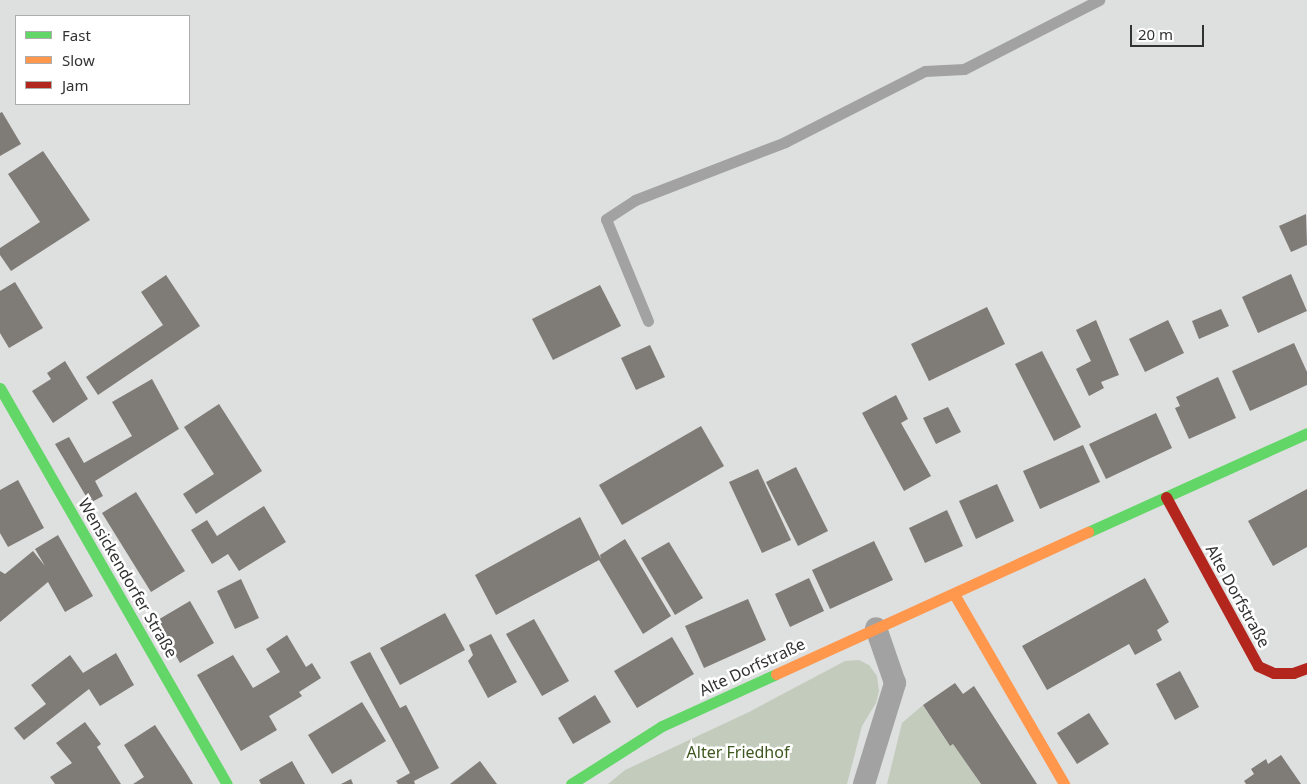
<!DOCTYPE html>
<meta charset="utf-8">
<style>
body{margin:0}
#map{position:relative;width:1307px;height:784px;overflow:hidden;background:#dedfdf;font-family:"Noto Sans",sans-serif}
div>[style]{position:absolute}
.green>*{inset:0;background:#c3ccbc}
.building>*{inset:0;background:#7f7b76}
.lane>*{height:11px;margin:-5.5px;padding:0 5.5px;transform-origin:5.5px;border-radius:5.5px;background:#a2a2a2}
.street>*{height:22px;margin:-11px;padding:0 11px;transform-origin:11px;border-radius:11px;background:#a2a2a2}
.fast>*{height:11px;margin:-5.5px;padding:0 5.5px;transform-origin:5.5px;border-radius:5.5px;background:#63d668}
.slow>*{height:11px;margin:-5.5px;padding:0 5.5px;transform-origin:5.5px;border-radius:5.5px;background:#ff974d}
.jam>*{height:11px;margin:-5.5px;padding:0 5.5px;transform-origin:5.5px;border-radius:5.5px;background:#b3261e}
span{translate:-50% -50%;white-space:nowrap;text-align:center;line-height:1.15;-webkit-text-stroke:5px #fff;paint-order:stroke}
.street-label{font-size:16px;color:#323232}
.park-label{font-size:16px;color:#3e571f}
.legend{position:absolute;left:15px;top:15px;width:175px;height:90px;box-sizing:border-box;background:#fff;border:1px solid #adadad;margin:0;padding:6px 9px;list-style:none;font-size:15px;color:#323232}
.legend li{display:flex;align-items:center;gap:10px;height:25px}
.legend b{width:25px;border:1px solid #adadad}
.scale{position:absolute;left:1130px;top:25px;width:74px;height:22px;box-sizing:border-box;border:2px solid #323232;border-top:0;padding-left:6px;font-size:15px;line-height:18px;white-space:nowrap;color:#323232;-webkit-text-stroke:4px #fff;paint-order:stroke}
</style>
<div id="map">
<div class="green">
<i style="clip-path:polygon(859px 660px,869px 665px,877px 676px,879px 691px,876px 703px,862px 726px,847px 784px,608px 784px,625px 770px,749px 712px,845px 661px)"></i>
<i style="clip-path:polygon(923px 705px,949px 745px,953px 744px,981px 784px,887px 784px,902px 723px)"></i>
</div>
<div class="building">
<i style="clip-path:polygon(2px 112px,21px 144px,0 156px,0 113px)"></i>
<i style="clip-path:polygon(43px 151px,90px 220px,11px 271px,0 255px,0 248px,40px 222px,8px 174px)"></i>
<i style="clip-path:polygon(1306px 214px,1307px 245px,1291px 252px,1279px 226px)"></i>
<i style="clip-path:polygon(1291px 274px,1307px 311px,1258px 333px,1242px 297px)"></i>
<i style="clip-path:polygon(166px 275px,200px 326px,98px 395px,86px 377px,163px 325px,141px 292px)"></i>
<i style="clip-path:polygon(15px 282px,43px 328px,9px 348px,0 333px,0 291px)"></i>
<i style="clip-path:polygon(600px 285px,621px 326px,553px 360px,532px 319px)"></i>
<i style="clip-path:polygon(987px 307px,1005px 344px,929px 381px,911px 344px)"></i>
<i style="clip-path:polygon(1221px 309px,1229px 326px,1199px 339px,1192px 321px)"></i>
<i style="clip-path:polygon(1096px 320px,1119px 375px,1101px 382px,1104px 388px,1089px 396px,1076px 369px,1091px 361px,1076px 330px)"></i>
<i style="clip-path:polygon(1168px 320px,1184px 353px,1145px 372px,1129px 339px)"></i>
<i style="clip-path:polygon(1294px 343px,1307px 372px,1307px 385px,1250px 411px,1232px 371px)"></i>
<i style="clip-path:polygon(650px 345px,665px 377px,636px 390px,621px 358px)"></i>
<i style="clip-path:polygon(1042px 351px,1081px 427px,1054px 441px,1015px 364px)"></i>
<i style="clip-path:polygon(65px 361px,88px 399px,53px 423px,32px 391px,51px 379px,47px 373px)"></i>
<i style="clip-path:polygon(1218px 377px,1236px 418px,1189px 439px,1175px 408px,1180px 406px,1176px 397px)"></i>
<i style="clip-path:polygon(152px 379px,179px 429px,95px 481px,103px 496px,90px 503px,55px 444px,69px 437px,84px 463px,132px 436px,112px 402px)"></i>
<i style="clip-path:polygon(896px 395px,908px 419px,901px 423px,931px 476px,904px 491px,862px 413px)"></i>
<i style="clip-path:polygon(219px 404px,262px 471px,196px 514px,183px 494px,214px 474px,184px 427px)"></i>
<i style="clip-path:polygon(948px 407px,961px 432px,936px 444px,923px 418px)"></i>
<i style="clip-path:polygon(1156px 413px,1172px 448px,1106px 479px,1089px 444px)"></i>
<i style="clip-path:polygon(701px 426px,724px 466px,622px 525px,599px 485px)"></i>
<i style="clip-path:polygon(1083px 445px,1100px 482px,1040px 509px,1023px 471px)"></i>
<i style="clip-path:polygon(796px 467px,828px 531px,798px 546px,766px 482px)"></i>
<i style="clip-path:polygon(758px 469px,791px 540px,762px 553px,729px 482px)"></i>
<i style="clip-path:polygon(18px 480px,44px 528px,8px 547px,0 533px,0 490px)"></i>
<i style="clip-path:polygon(997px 484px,1014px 521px,976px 539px,959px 501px)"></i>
<i style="clip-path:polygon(1307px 489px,1307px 547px,1273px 566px,1248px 521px)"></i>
<i style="clip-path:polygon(136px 492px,185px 571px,151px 592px,102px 513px)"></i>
<i style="clip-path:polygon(264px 506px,286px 542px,239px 571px,228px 554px,212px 564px,191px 530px,207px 520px,217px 536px)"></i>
<i style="clip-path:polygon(947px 510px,963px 546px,925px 563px,909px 528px)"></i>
<i style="clip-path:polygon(580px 517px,601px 559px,600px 555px,625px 539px,671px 616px,643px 634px,599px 560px,496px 615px,475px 575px)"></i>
<i style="clip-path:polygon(58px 535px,93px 596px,65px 612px,48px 582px,0 622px,0 571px,5px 574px,33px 551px,45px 566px,35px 549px)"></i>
<i style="clip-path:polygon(874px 541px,893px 580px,830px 609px,812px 570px)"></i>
<i style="clip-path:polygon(669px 542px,703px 598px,675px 615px,641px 558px)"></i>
<i style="clip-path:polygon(809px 578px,824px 611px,790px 627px,775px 594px)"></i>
<i style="clip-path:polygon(1145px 578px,1169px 622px,1157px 630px,1162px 640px,1135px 655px,1129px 644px,1047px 690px,1022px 646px)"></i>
<i style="clip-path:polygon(241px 579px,259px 618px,235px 629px,217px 591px)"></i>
<i style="clip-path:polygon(748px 599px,766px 640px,704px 668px,685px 626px)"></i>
<i style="clip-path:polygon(190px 601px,214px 643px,180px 663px,156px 621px)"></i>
<i style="clip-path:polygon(445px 613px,465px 650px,400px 685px,380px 648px)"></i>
<i style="clip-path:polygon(534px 619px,569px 681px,542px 696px,506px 634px)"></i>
<i style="clip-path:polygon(491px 634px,517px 682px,488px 698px,468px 661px,473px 655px,469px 645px)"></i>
<i style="clip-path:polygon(287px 635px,306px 667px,312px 663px,321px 678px,299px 692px,302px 696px,269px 716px,277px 730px,241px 751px,197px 675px,233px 655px,253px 688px,280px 672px,266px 649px)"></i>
<i style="clip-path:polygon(672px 637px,694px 674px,637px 708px,614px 671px)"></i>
<i style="clip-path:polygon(370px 652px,400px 708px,406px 705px,439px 768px,414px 781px,415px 784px,398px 784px,396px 781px,410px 773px,350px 662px)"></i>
<i style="clip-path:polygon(116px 653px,134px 685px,100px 706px,89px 689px,24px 740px,14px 728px,46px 704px,31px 685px,70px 655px,83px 673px)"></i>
<i style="clip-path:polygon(1180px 671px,1199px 707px,1175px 720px,1156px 684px)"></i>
<i style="clip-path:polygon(955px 683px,963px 694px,974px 686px,1037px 784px,981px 784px,953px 744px,950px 746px,923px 705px)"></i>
<i style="clip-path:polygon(595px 695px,611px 722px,573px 744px,558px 718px)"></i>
<i style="clip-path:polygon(362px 702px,386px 741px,332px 774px,308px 735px)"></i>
<i style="clip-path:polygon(1089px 713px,1109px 744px,1077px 764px,1057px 733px)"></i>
<i style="clip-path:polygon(85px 722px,101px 744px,97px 747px,121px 784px,55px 784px,50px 777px,72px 763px,56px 743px)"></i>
<i style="clip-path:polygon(155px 725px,185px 771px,193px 784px,133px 784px,144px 777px,124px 745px)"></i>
<i style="clip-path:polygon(1281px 755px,1301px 784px,1246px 784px,1244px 781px,1254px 774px,1251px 769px,1266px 759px,1268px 764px)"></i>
<i style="clip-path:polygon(292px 761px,305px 784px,261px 784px,259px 780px)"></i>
<i style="clip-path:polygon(480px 761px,497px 784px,450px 784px)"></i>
<i style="clip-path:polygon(351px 779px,353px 784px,341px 784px)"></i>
</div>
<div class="lane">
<i style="left:648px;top:321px;width:110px;rotate:-112.4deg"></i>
<i style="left:606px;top:219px;width:35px;rotate:-33deg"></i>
<i style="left:635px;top:200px;width:161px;rotate:-21.1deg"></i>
<i style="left:785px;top:142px;width:157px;rotate:-26.9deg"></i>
<i style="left:925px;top:71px;width:39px;rotate:-3deg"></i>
<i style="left:964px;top:69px;width:152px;rotate:-27.1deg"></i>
</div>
<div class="street">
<i style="left:864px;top:784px;width:106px;rotate:-72.9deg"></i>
<i style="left:895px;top:683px;width:58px;rotate:-109.1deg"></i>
</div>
<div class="fast">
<i style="left:0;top:388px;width:456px;rotate:60.2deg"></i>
<i style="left:1088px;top:532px;width:240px;rotate:-24.3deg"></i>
<i style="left:571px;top:784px;width:108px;rotate:-32.5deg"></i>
<i style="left:662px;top:726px;width:125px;rotate:-24.5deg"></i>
</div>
<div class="slow">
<i style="left:954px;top:594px;width:220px;rotate:59.9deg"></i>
<i style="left:776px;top:674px;width:343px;rotate:-24.5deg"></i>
</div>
<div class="jam">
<i style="left:1166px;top:497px;width:192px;rotate:61.4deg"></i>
<i style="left:1258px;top:666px;width:17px;rotate:24deg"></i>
<i style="left:1274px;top:673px;width:19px"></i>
<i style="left:1293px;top:673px;width:15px;rotate:-20deg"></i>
</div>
<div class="street-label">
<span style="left:128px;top:578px;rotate:60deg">Wensickendorfer Straße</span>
<span style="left:1238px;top:596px;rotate:61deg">Alte Dorfstraße</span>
<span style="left:752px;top:667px;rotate:-25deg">Alte Dorfstraße</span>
</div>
<div class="park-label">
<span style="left:738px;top:752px">Alter Friedhof</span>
</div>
<ul class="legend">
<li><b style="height:6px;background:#63d668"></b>Fast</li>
<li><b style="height:6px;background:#ff974d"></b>Slow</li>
<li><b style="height:6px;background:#b3261e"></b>Jam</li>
</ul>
<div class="scale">20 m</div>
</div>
